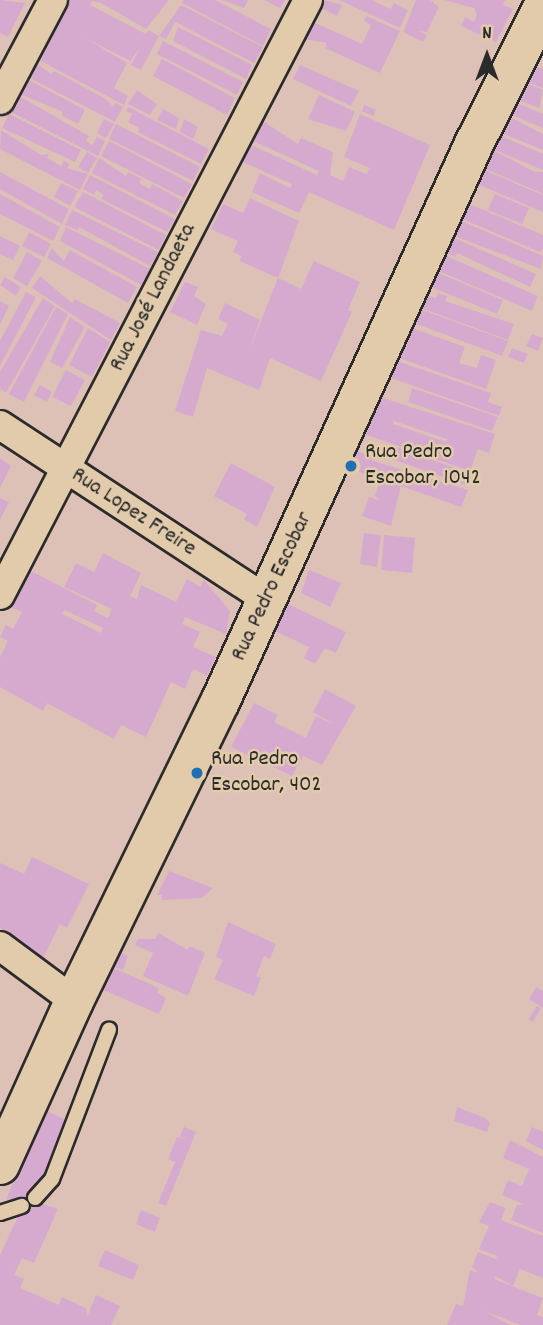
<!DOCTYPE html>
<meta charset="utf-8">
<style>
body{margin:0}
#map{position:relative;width:543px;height:1325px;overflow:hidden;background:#dec1b6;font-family:Dekko,sans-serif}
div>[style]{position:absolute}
.building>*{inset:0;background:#d6aace}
.roads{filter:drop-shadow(2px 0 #2b2b2b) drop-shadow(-2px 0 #2b2b2b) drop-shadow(0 2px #2b2b2b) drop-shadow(0 -2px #2b2b2b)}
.service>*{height:14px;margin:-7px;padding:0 7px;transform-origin:7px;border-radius:7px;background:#e1cbab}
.minor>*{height:28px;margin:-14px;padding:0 14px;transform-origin:14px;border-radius:14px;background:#e1cbab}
.secondary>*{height:38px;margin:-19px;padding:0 19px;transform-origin:19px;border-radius:19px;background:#e1cbab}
.dots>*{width:19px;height:19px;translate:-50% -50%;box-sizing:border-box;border:4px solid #e1cbab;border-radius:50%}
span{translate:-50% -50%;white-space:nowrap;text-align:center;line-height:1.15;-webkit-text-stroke:5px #e1cbab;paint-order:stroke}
.street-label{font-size:23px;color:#2b2b2b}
.poi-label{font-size:23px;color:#2b2b2b}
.left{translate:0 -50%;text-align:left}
.north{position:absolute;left:452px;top:21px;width:70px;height:70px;-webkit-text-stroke:5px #e1cbab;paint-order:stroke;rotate:0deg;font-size:19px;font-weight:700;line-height:28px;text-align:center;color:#2b2b2b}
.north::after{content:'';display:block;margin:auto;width:24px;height:32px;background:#2b2b2b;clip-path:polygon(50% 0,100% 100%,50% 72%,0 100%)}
</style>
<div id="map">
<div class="building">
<i style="clip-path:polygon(0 0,25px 3px,8px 37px,0 33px)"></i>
<i style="clip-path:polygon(67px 0,169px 0,146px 29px,101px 3px,92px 1px,90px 5px,146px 34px,148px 30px,159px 36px,181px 5px,263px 47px,254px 63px,175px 22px,166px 39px,159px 36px,141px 70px,131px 65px,140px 48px,130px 61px,85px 38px,127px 63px,114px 88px,128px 96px,124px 105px,37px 59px)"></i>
<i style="clip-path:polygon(184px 0,215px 0,271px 29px,263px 46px,182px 3px)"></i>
<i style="clip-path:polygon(222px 0,248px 0,244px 8px)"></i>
<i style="clip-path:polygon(264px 0,285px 0,280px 8px)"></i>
<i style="clip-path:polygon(325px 0,342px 5px,337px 16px,321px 8px)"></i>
<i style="clip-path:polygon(339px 0,372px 0,391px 9px,394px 3px,408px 10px,400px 28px)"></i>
<i style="clip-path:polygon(416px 0,430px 0,439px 7px,427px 32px,418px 31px,427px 35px,423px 42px,403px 32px)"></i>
<i style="clip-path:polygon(444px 0,505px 0,503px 5px,513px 9px,496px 42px,461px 26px,465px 17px,474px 22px,477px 15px,474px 8px)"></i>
<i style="clip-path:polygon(366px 16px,400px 31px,380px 73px,325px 48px,327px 43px,304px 39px,313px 22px,362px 44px,371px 25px,364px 21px)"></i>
<i style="clip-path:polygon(178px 27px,252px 65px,246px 79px,173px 41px)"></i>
<i style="clip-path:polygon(163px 41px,243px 82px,237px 95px,157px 54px)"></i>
<i style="clip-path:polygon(162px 59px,235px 98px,227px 115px,153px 76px)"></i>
<i style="clip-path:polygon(35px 62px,51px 74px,54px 71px,106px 99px,113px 107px,115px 103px,123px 107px,115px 122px,28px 77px)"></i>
<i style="clip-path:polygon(300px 65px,359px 91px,351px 106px,293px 79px)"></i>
<i style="clip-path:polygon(531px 65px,543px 69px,543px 88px,524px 81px)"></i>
<i style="clip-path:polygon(27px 79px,85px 110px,78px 124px,62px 116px,63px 112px,20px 94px)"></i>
<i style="clip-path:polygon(523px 82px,543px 90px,539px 108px,515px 99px)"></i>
<i style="clip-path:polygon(137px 90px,157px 104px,150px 115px,128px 104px)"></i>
<i style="clip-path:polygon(319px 95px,355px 112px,346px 131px,308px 119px)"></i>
<i style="clip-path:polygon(19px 96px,89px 136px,86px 141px,92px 145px,97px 137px,105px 141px,98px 156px,11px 112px)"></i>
<i style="clip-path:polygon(514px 102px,543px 114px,543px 128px,509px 114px)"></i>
<i style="clip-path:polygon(364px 105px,376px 110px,373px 116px,362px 111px)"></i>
<i style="clip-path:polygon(128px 107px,209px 149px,201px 164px,138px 132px,139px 128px,128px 122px,132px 114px,126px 111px)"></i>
<i style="clip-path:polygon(163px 109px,179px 118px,176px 129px,157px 120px)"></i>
<i style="clip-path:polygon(9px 114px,81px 150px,75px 162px,2px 128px)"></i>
<i style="clip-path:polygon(360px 114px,430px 145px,394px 230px,309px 192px,299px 213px,252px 192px,260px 173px,290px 188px,292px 184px,243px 162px,251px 145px,317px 175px,319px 171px,253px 141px,263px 121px,298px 144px,301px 138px,333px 152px,330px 175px,343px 181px,349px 167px,367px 174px,369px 168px,381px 173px,344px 157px)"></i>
<i style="clip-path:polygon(508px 116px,543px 134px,543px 150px,501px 133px)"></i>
<i style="clip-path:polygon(104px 119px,114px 124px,106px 138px,97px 133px)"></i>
<i style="clip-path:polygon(184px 119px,198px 127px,193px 139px,180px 132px)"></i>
<i style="clip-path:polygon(116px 124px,200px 167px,193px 181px,109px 139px)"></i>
<i style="clip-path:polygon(1px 130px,41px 155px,49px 154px,47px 158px,61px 166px,64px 161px,70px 164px,67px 168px,88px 174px,80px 190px,0 149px)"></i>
<i style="clip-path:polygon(499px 135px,543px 154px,543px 170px,495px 150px)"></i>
<i style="clip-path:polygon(109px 141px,192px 184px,184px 198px,101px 156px)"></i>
<i style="clip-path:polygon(493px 150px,535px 172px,543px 172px,543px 194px,484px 168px)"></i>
<i style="clip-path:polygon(87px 152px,97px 158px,88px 173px,78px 167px)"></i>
<i style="clip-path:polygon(99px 158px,126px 176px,128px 172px,142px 179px,139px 183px,150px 189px,152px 184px,183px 201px,175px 215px,92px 173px)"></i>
<i style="clip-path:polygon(484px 170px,543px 195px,543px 212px,477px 184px)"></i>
<i style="clip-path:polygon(0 172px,69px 209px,62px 224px,0 189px)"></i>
<i style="clip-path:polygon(90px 175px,175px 219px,167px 232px,101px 199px,104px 195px,96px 190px,94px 195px,83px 189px)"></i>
<i style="clip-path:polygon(61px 183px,78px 191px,70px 206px,54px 197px)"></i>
<i style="clip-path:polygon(83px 192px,166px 235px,159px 250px,74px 207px)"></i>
<i style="clip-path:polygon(0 194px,60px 227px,53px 241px,0 214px)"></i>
<i style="clip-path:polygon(495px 194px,529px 208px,522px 224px,488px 210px)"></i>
<i style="clip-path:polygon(250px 198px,299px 221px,278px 278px,240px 261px,241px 256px,233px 252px,238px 241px,211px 229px,223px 204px,243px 213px)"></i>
<i style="clip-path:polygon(467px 203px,543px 235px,543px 249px,540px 252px,460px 218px)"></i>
<i style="clip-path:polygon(72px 210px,158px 252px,150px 266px,79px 227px,78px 230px,65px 225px)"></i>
<i style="clip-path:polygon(459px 220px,543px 256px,541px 269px,452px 235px)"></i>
<i style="clip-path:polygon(66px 227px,150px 269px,141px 285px,60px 241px)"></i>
<i style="clip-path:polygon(29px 232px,51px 244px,44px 257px,22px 246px)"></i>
<i style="clip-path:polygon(0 236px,20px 246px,13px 260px,0 254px)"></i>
<i style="clip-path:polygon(452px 237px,536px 274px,530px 287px,457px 253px,455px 257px,445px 252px)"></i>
<i style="clip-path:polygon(52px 248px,64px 261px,70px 250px,137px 287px,128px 303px,47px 258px)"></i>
<i style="clip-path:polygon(27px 252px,42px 261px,27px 286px,13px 278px)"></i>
<i style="clip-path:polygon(444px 255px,538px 296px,532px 311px,436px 270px)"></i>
<i style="clip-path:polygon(314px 261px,360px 282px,348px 310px,352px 312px,321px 381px,270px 358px,259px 390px,207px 368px,193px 417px,175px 411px,201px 330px,222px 336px,228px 324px,218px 319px,225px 303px,260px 320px,250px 349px,278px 278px,301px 289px)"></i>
<i style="clip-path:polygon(436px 272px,503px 300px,497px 314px,429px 286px)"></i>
<i style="clip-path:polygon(40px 276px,72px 303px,75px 299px,120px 323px,111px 340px,32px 288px)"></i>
<i style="clip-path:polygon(5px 277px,21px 287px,16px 296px,0 285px)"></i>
<i style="clip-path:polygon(185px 282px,198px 287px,194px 296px,206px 304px,197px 325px,170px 312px)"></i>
<i style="clip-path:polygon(26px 292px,36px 297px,0 366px,0 341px)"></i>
<i style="clip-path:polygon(438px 293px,447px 296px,445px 301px,514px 324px,508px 340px,421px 308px,426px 295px,436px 298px)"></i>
<i style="clip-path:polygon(43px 298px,55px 306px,6px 393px,0 388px,0 372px)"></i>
<i style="clip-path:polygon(0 301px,9px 306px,0 325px)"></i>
<i style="clip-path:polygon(56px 307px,68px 314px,24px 402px,9px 394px)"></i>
<i style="clip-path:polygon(420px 309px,508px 341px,502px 356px,414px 323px)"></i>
<i style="clip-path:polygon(70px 317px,85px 327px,62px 368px,50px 362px)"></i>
<i style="clip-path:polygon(88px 328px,110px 342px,92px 377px,69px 365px)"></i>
<i style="clip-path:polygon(412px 328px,465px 347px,459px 363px,477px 368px,481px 355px,496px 360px,486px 389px,399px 358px)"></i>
<i style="clip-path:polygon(532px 334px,543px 338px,538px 351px,526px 346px)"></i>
<i style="clip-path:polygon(512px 348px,528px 354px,524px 363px,508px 357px)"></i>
<i style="clip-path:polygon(397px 361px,491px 393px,488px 402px,502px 407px,499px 416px,391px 378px)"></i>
<i style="clip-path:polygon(66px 370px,85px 380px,71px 406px,52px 397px)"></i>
<i style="clip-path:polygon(40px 385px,52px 392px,47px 402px,34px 395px)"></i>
<i style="clip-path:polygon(412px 388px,498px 417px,492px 431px,408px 402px)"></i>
<i style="clip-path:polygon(evenodd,380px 397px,495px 434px,489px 453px,478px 449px,470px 471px,364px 434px,380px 397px,394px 421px,447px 439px,446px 442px,393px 424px,394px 421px)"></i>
<i style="clip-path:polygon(396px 447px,469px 473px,465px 485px,392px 459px)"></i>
<i style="clip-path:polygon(356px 451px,372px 456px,371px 460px,468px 490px,461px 507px,401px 486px,391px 526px,362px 516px,369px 497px,379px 500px,375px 496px,380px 479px,348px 468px)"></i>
<i style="clip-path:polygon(0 458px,11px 466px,0 488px)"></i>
<i style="clip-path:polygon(231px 463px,275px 487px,257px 527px,244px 519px,247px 514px,214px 496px)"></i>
<i style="clip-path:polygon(0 498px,9px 502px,0 520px)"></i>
<i style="clip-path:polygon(364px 533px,381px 535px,377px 567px,360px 564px)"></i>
<i style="clip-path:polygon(384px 535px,415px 538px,412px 573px,381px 570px)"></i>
<i style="clip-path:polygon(evenodd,103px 553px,141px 573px,130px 596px,137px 599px,141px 585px,176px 602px,187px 579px,200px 587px,204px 580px,230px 611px,226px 634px,185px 617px,182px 624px,200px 632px,193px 647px,216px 657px,207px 676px,193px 669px,185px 689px,171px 682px,146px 737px,121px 725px,114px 739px,47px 703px,43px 711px,0 687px,0 657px,8px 641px,0 637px,6px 625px,13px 629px,22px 612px,12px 608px,31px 571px,97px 605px,94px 611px,108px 618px,112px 609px,64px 587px,76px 563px,94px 572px,103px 553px,64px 610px,103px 628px,101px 633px,62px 614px,64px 610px)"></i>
<i style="clip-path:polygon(309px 570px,341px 583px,330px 607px,301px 593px)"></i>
<i style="clip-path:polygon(288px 604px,346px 632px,336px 653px,325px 648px,315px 664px,304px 658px,309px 647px,275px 631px)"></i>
<i style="clip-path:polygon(325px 689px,356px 706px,322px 765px,303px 756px,292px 776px,231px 747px,254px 703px,278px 715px,274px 722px,306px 738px,316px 716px,335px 725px,313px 712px)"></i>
<i style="clip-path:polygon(32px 857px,89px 884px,67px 928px,60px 924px,43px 958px,0 928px,0 863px,24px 874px)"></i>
<i style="clip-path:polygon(169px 871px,213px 888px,202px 898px,162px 900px,162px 895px,157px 895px)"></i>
<i style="clip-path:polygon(228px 922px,276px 944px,270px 959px,264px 956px,256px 976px,261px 978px,254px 996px,214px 979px,223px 960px,216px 957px)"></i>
<i style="clip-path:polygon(158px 933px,188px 950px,189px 946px,205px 953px,188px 996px,143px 976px,153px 953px,135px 945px,138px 939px,155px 939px)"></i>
<i style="clip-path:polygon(112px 949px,128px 956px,123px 970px,105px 963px)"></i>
<i style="clip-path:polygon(111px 967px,159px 988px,157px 993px,166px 998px,159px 1014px,101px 989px)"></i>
<i style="clip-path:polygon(536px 987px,543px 991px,543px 1008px,529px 999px)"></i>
<i style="clip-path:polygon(537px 1006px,541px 1008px,533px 1022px,529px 1019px)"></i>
<i style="clip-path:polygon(457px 1107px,485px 1118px,490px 1123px,487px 1132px,454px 1121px)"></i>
<i style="clip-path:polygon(45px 1110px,69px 1121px,34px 1201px,58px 1209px,34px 1263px,22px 1258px,14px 1275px,24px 1279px,20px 1288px,59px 1305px,62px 1297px,86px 1308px,87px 1317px,96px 1295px,120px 1306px,111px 1325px,0 1325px,0 1255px,23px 1206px,6px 1199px)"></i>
<i style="clip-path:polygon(184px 1127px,196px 1132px,166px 1206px,158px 1203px,175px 1162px,168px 1159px,177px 1137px,185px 1138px,180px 1136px)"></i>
<i style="clip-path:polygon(532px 1127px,543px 1132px,543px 1150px,526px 1141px)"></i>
<i style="clip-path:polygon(510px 1140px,543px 1157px,543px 1233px,511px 1220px,517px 1205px,525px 1205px,502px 1195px,508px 1180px,522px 1186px,529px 1169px,503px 1158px)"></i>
<i style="clip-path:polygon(490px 1202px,506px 1208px,501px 1220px,543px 1236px,543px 1278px,520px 1269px,513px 1286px,495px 1276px,494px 1279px,543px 1298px,537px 1315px,543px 1317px,543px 1325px,520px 1325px,484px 1311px,511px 1325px,447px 1325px,456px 1304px,463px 1306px,470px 1270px,479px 1273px,472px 1267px,478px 1252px,496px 1259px,497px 1256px,479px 1249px,489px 1226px,479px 1222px)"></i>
<i style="clip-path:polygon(141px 1210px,160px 1218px,155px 1232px,136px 1224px)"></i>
<i style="clip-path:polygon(105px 1250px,139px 1265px,133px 1280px,98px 1266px)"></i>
</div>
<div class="roads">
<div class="service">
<i style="left:35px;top:1198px;width:25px;rotate:-48deg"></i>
<i style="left:52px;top:1179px;width:160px;rotate:-69.1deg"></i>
<i style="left:0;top:1213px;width:23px;rotate:-18deg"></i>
</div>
<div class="minor">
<i style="left:0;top:100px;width:113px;rotate:-62.1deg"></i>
<i style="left:0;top:425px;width:319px;rotate:33.2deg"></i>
<i style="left:0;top:595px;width:670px;rotate:-62.63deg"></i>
<i style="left:0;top:946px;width:92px;rotate:36.6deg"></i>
</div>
<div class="secondary">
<i style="left:0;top:1165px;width:180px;rotate:-65.7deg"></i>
<i style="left:74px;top:1001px;width:333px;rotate:-64deg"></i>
<i style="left:220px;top:702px;width:613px;rotate:-65.53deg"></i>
<i style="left:474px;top:144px;width:153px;rotate:-63.3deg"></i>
</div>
</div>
<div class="dots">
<i style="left:351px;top:466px;background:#1f6fb2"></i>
<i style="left:197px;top:773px;background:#1f6fb2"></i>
</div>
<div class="street-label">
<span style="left:154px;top:298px;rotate:-63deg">Rua José Landaeta</span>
<span style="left:133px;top:513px;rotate:33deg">Rua Lopez Freire</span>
<span style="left:273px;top:587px;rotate:-65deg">Rua Pedro Escobar</span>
</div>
<div class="poi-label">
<span class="left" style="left:365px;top:466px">Rua Pedro<br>Escobar, 1042</span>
<span class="left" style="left:211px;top:773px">Rua Pedro<br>Escobar, 402</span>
</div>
<div class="north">N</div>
</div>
